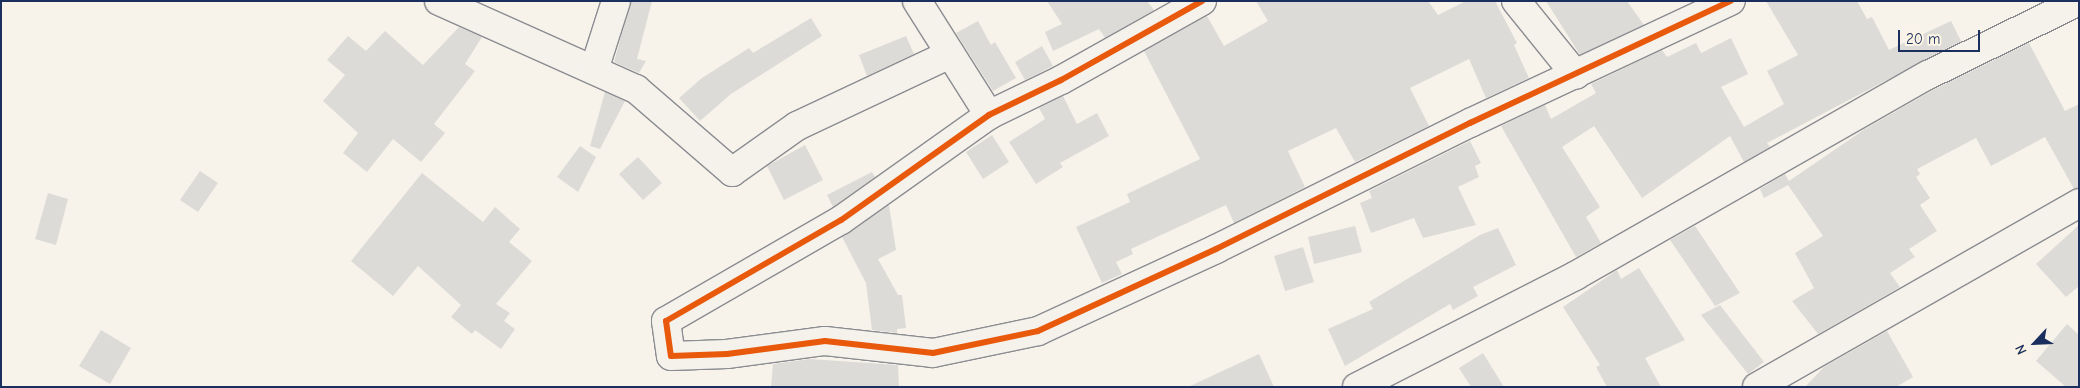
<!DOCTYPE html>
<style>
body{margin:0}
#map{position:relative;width:2080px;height:388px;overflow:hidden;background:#f7f3ea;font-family:"Comic Neue",sans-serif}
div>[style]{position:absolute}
.building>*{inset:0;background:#dddbd7}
.roads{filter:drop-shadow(1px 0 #8a8c91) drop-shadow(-1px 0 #8a8c91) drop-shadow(0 1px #8a8c91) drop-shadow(0 -1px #8a8c91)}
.street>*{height:28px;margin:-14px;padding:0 14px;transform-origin:14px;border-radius:14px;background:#f5f2ec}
.cycleway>*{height:6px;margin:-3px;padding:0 3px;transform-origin:3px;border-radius:3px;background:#e8590c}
span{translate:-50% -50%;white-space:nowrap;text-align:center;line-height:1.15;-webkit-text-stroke:4.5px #fcf5e5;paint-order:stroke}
.frame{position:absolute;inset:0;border:2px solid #1b2f5e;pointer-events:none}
.north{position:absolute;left:2010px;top:318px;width:50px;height:50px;-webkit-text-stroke:4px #fcf5e5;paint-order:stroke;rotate:245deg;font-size:14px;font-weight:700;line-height:20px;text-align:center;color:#1b2f5e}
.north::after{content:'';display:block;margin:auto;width:18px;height:22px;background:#1b2f5e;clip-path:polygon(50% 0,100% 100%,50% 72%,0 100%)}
.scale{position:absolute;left:1898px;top:30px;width:82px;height:22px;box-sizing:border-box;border:2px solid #1b2f5e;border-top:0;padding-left:6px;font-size:15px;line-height:18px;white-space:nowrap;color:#1b2f5e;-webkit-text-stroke:4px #fcf5e5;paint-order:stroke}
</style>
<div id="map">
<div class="building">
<i style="clip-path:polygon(652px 1px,637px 59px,646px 61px,639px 73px,614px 62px,631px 1px)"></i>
<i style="clip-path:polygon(1047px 1px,1147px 1px,1154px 10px,1105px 38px,1099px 29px,1053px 51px,1045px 32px,1062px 24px)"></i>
<i style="clip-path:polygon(1256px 1px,1428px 1px,1438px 15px,1466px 1px,1495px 1px,1517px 43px,1514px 45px,1529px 78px,1486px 98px,1469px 59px,1410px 88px,1429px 126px,1355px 162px,1336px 128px,1288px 151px,1305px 187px,1234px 223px,1226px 205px,1131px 249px,1133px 254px,1116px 262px,1122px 274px,1102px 283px,1076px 227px,1130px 202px,1127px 194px,1200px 159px,1144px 51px,1207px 16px,1224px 46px,1268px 21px)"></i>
<i style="clip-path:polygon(1546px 1px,1627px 1px,1644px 25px,1580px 55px)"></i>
<i style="clip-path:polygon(1766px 1px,1857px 1px,1867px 19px,1872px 17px,1889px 50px,1951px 21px,1961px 41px,1767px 143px,1770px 147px,1744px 162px,1730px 136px,1642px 198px,1594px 126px,1562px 147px,1600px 207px,1586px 217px,1601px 243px,1576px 257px,1501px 126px,1545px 105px,1551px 119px,1596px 93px,1591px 84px,1662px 50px,1667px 57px,1696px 43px,1701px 53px,1731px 38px,1748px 74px,1721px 87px,1744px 127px,1784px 104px,1767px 71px,1798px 55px)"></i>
<i style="clip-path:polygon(811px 18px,822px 36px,731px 94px,700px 121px,679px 98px,702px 78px,749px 48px,753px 53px)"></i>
<i style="clip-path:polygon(978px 21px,991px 45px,995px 42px,1016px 78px,993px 91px,956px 33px)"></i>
<i style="clip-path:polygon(459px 27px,482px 37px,465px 64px,475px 71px,434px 124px,445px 133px,421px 162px,393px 139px,367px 172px,343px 153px,358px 133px,323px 101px,345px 75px,327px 60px,348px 36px,366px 51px,385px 31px,423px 65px)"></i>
<i style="clip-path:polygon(906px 36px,914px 54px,867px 76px,859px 55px)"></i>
<i style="clip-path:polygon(2029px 43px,2065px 111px,2079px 104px,2079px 187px,2074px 189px,2045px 137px,1991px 166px,1976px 138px,1917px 169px,1920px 174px,1916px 177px,1930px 198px,1920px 205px,1937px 231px,1909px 249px,1915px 257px,1890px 273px,1900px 287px,1818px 334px,1792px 301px,1814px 288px,1795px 253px,1823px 236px,1788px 185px,1764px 198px,1760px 189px,1785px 174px,1789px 181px,1865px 129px,1935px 89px)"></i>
<i style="clip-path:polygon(1042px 46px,1053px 66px,1025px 80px,1015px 62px)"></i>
<i style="clip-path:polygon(605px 92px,625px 101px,600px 149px,590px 146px)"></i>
<i style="clip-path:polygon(1063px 96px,1077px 124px,1097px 113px,1109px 136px,1060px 163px,1063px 167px,1036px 184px,1009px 142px,1045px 119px,1039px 108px)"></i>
<i style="clip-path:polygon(992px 135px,1009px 162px,983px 179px,966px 152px)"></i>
<i style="clip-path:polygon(1470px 141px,1481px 163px,1475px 166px,1479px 177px,1458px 187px,1476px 225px,1423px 238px,1414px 218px,1371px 233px,1360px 203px,1372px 198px,1369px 191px)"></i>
<i style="clip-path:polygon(805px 145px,823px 180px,784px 200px,767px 166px)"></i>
<i style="clip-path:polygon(580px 146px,596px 157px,578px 192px,557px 177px)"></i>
<i style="clip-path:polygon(638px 157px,662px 183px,643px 200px,619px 174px)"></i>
<i style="clip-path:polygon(200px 171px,218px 183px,198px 212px,180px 200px)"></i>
<i style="clip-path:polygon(872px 172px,875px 177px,833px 207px,827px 195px)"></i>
<i style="clip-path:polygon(422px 173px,483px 222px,495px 207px,520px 229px,509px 242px,532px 261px,496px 304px,510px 313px,504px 321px,515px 329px,501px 349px,475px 330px,472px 334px,451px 317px,461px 305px,418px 266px,393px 296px,351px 261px)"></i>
<i style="clip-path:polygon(48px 193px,68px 199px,56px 245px,35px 239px)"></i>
<i style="clip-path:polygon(889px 205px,896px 250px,878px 259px,898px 295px,902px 295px,906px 328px,897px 329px,897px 333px,872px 330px,866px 283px,842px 237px)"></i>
<i style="clip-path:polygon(2079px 225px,2079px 286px,2066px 297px,2036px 264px)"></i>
<i style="clip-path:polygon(1355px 226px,1362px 252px,1314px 264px,1308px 237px)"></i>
<i style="clip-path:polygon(1695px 226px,1740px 293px,1715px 306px,1670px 240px)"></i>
<i style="clip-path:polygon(1498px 228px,1516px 265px,1473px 287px,1478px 296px,1453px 310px,1450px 304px,1345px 366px,1328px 329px,1373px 309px,1369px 302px,1480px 235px)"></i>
<i style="clip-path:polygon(1303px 247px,1314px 282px,1285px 291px,1274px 256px)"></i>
<i style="clip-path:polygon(1639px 268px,1685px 340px,1645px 358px,1661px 387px,1607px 387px,1596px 367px,1600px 365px,1563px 307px,1617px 270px,1621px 279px)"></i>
<i style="clip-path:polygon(1720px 305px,1764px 362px,1748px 374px,1701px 315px)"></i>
<i style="clip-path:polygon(2067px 324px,2079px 335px,2079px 387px,2066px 387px,2036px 361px)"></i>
<i style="clip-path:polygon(101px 330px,131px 348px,110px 384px,79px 366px)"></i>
<i style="clip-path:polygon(1887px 331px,1913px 377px,1896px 387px,1805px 387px,1824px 367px)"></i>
<i style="clip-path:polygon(1483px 353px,1504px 387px,1471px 387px,1459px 368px)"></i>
<i style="clip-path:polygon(1259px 354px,1274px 387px,1188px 387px)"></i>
<i style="clip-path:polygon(810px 359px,898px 365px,899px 387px,771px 387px,773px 364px)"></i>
</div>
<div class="roads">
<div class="street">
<i style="left:439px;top:1px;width:216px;rotate:24.1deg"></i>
<i style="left:636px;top:89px;width:127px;rotate:40.8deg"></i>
<i style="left:732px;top:172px;width:80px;rotate:-35.3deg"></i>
<i style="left:797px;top:126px;width:169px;rotate:-25.2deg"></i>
<i style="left:917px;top:1px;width:135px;rotate:57.7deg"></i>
<i style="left:1202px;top:1px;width:162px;rotate:150.7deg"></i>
<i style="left:1061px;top:80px;width:80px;rotate:154.1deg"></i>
<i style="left:989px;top:115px;width:181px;rotate:144.6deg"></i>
<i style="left:841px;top:220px;width:202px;rotate:150deg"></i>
<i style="left:666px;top:321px;width:35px;rotate:82deg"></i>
<i style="left:671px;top:356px;width:56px;rotate:-2deg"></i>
<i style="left:727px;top:354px;width:99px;rotate:-7.6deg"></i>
<i style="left:825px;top:341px;width:109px;rotate:6.3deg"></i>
<i style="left:933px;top:353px;width:107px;rotate:-11.8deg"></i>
<i style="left:1038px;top:331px;width:196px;rotate:-24.7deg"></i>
<i style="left:1216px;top:249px;width:284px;rotate:-26.4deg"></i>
<i style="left:1470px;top:123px;width:288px;rotate:-25.1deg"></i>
<i style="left:1516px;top:1px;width:95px;rotate:51deg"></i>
<i style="left:594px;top:70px;width:72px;rotate:-72.3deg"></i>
<i style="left:1357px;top:387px;width:245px;rotate:-27deg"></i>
<i style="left:1575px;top:276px;width:406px;rotate:-29.7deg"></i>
<i style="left:1928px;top:75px;width:168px;rotate:-26.1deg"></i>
<i style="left:1757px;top:387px;width:371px;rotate:-29.7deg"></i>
</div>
</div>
<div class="cycleway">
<i style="left:1202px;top:1px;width:162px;rotate:150.7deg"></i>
<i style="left:1061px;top:80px;width:80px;rotate:154.1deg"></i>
<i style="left:989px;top:115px;width:181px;rotate:144.6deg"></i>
<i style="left:841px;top:220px;width:202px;rotate:150deg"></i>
<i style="left:666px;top:321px;width:35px;rotate:82deg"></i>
<i style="left:671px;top:356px;width:56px;rotate:-2deg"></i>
<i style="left:727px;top:354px;width:99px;rotate:-7.6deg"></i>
<i style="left:825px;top:341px;width:109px;rotate:6.3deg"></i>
<i style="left:933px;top:353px;width:107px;rotate:-11.8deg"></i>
<i style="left:1038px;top:331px;width:196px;rotate:-24.7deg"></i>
<i style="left:1216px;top:249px;width:284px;rotate:-26.4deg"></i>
<i style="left:1470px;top:123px;width:288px;rotate:-25.1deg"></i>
</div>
<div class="frame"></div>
<div class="north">N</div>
<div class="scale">20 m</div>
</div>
